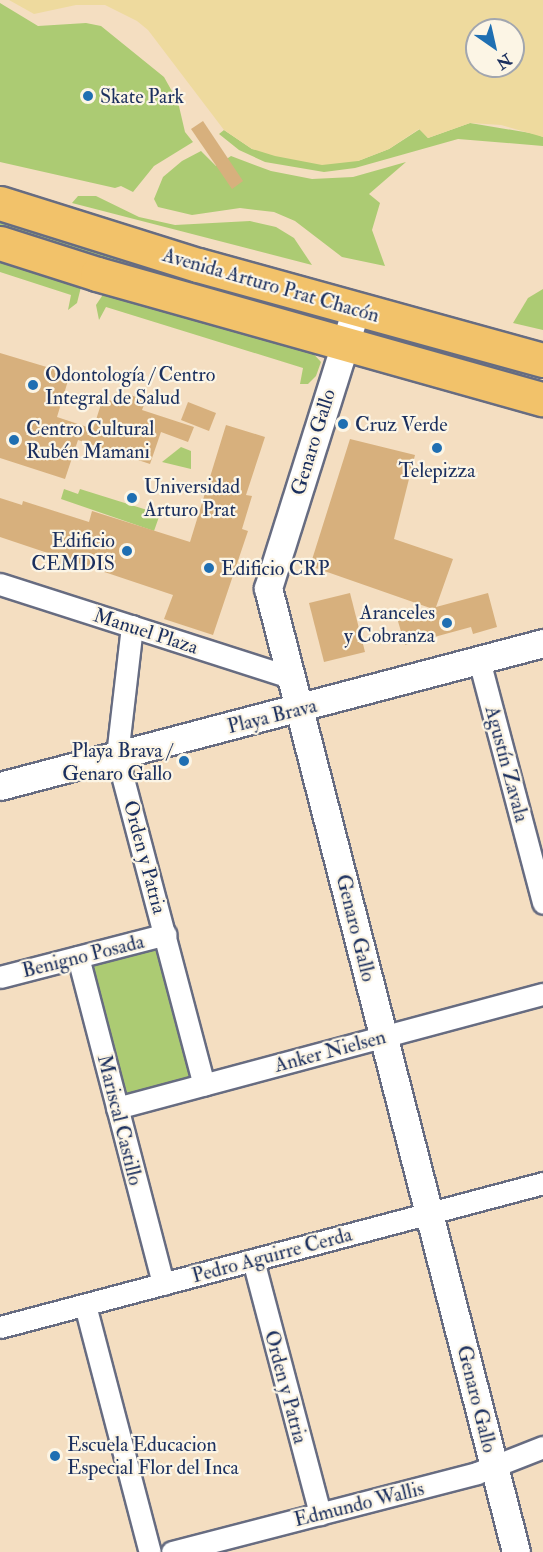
<!DOCTYPE html>
<meta charset="utf-8">
<style>
body{margin:0}
#map{position:relative;width:543px;height:1552px;overflow:hidden;background:#f4dec1;font-family:"IM FELL Double Pica",serif}
div>[style]{position:absolute}
.green>*{inset:0;background:#accb73}
.sand>*{inset:0;background:#eeda9e}
.building>*{inset:0;background:#d7b07d}
.roads{filter:drop-shadow(2px 0 #676c81) drop-shadow(-2px 0 #676c81) drop-shadow(0 2px #676c81) drop-shadow(0 -2px #676c81)}
.minor>*{height:21px;margin:-10.5px;padding:0 10.5px;transform-origin:10.5px;border-radius:10.5px;background:#fff}
.tertiary>*{height:27px;margin:-13.5px;padding:0 13.5px;transform-origin:13.5px;border-radius:13.5px;background:#fff}
.primary>*{height:33px;margin:-16.5px;padding:0 16.5px;transform-origin:16.5px;border-radius:16.5px;background:#f2c26a}
.dots>*{width:16px;height:16px;translate:-50% -50%;box-sizing:border-box;border:3px solid #fcf5e5;border-radius:50%}
span{translate:-50% -50%;white-space:nowrap;text-align:center;line-height:1.15;-webkit-text-stroke:4.5px #fcf5e5;paint-order:stroke}
.poi-label{font-size:20px;color:#1b2f5e}
.left{translate:0 -50%;text-align:left}
.right{translate:-100% -50%;text-align:right}
.street-label{font-size:20px;color:#1b2f5e}
.north{position:absolute;left:465px;top:18px;width:60px;height:60px;box-sizing:border-box;background:#fcf5e5;border:2px solid #a2a6af;border-radius:50%;rotate:146deg;font-size:16px;font-weight:700;line-height:24px;text-align:center;color:#1b2f5e}
.north::after{content:'';display:block;margin:auto;width:21px;height:27px;background:#1f6fb2;clip-path:polygon(50% 0,100% 100%,50% 72%,0 100%)}
</style>
<div id="map">
<div class="green">
<i style="clip-path:polygon(0 3px,38px 26px,86px 23px,101px 26px,164px 77px,178px 102px,185px 132px,193px 142px,154px 166px,133px 192px,121px 186px,115px 188px,0 162px)"></i>
<i style="clip-path:polygon(470px 123px,536px 134px,543px 137px,543px 146px,458px 139px,355px 168px,324px 172px,265px 162px,239px 150px,219px 134px,224px 130px,252px 149px,358px 161px,389px 149px,420px 129px,428px 138px)"></i>
<i style="clip-path:polygon(201px 151px,216px 166px,231px 156px,271px 171px,312px 179px,353px 177px,406px 162px,369px 194px,380px 203px,372px 230px,385px 266px,342px 257px,295px 221px,274px 212px,240px 208px,192px 215px,158px 207px,154px 199px,163px 177px,182px 161px)"></i>
<i style="clip-path:polygon(78px 196px,96px 196px,139px 217px,175px 225px,250px 221px,276px 227px,294px 238px,312px 265px,72px 203px)"></i>
<i style="clip-path:polygon(0 211px,302px 310px,302px 320px,0 230px)"></i>
<i style="clip-path:polygon(0 252px,83px 279px,77px 303px,68px 310px,71px 295px,0 272px)"></i>
<i style="clip-path:polygon(543px 289px,543px 330px,513px 323px,528px 298px)"></i>
<i style="clip-path:polygon(106px 290px,308px 348px,321px 362px,316px 376px,308px 384px,300px 384px,303px 368px,106px 307px,99px 320px,96px 305px)"></i>
<i style="clip-path:polygon(364px 324px,516px 364px,526px 380px,359px 340px)"></i>
<i style="clip-path:polygon(181px 447px,191px 451px,191px 469px,162px 462px)"></i>
<i style="clip-path:polygon(64px 489px,78px 494px,80px 489px,160px 514px,154px 531px,61px 499px)"></i>
<i style="clip-path:polygon(161px 948px,196px 1080px,125px 1099px,90px 967px)"></i>
</div>
<div class="sand">
<i style="clip-path:polygon(evenodd,9px 0,543px 0,543px 137px,501px 125px,470px 123px,428px 138px,419px 129px,389px 149px,358px 161px,322px 165px,275px 156px,252px 149px,224px 130px,148px 30px,137px 21px,105px 5px,76px 5px,34px 14px,9px 0,477px 30px,513px 30px,513px 66px,477px 66px,477px 30px)"></i>
</div>
<div class="building">
<i style="clip-path:polygon(203px 121px,243px 181px,232px 189px,191px 129px)"></i>
<i style="clip-path:polygon(0 353px,70px 374px,57px 417px,93px 429px,103px 398px,127px 406px,130px 395px,146px 400px,142px 410px,194px 427px,188px 442px,161px 432px,150px 464px,78px 440px,65px 479px,0 458px)"></i>
<i style="clip-path:polygon(188px 402px,216px 413px,209px 431px,181px 420px)"></i>
<i style="clip-path:polygon(226px 425px,265px 437px,246px 495px,252px 496px,242px 529px,248px 531px,213px 635px,164px 619px,173px 595px,0 537px,0 498px,22px 505px,23px 501px,89px 522px,92px 511px,190px 542px)"></i>
<i style="clip-path:polygon(350px 439px,415px 455px,394px 539px,453px 559px,436px 607px,488px 593px,497px 627px,473px 634px,471px 627px,405px 645px,397px 618px,433px 609px,310px 566px)"></i>
<i style="clip-path:polygon(350px 593px,365px 652px,324px 662px,309px 603px)"></i>
</div>
<div class="roads">
<div class="minor">
<i style="left:0;top:584px;width:307px;rotate:17.8deg"></i>
<i style="left:132px;top:626px;width:131px;rotate:96.6deg"></i>
<i style="left:117px;top:756px;width:340px;rotate:75.2deg"></i>
<i style="left:479px;top:660px;width:251px;rotate:75.2deg"></i>
<i style="left:78px;top:957px;width:338px;rotate:75.4deg"></i>
<i style="left:0;top:977px;width:171px;rotate:-14.5deg"></i>
<i style="left:117px;top:1108px;width:441px;rotate:-15deg"></i>
<i style="left:253px;top:1260px;width:263px;rotate:75.2deg"></i>
<i style="left:85px;top:1305px;width:255px;rotate:75.3deg"></i>
<i style="left:0;top:1327px;width:562px;rotate:-14.85deg"></i>
<i style="left:172px;top:1552px;width:315px;rotate:-14.5deg"></i>
<i style="left:477px;top:1473px;width:71px;rotate:-21.5deg"></i>
</div>
<div class="tertiary">
<i style="left:356px;top:309px;width:293px;rotate:107.5deg"></i>
<i style="left:268px;top:588px;width:995px;rotate:75.57deg"></i>
<i style="left:0;top:786px;width:562px;rotate:-14.75deg"></i>
</div>
<div class="primary">
<i style="left:0;top:203px;width:207px;rotate:17.4deg"></i>
<i style="left:198px;top:265px;width:358px;rotate:15.4deg"></i>
<i style="left:0;top:243px;width:102px;rotate:17.7deg"></i>
<i style="left:97px;top:274px;width:463px;rotate:15.7deg"></i>
</div>
</div>
<div class="dots">
<i style="left:88px;top:96px;background:#1f6fb2"></i>
<i style="left:33px;top:385px;background:#1f6fb2"></i>
<i style="left:343px;top:424px;background:#1f6fb2"></i>
<i style="left:14px;top:440px;background:#1f6fb2"></i>
<i style="left:437px;top:448px;background:#1f6fb2"></i>
<i style="left:132px;top:498px;background:#1f6fb2"></i>
<i style="left:127px;top:551px;background:#1f6fb2"></i>
<i style="left:209px;top:568px;background:#1f6fb2"></i>
<i style="left:447px;top:623px;background:#1f6fb2"></i>
<i style="left:184px;top:761px;background:#1f6fb2"></i>
<i style="left:55px;top:1456px;background:#1f6fb2"></i>
</div>
<div class="poi-label">
<span class="left" style="left:100px;top:96px">Skate Park</span>
<span class="left" style="left:45px;top:386px">Odontología / Centro<br>Integral de Salud</span>
<span class="left" style="left:355px;top:424px">Cruz Verde</span>
<span class="left" style="left:26px;top:440px">Centro Cultural<br>Rubén Mamani</span>
<span style="left:437px;top:470px">Telepizza</span>
<span class="left" style="left:144px;top:498px">Universidad<br>Arturo Prat</span>
<span class="right" style="left:115px;top:552px">Edificio<br>CEMDIS</span>
<span class="left" style="left:221px;top:568px">Edificio CRP</span>
<span class="right" style="left:435px;top:624px">Aranceles<br>y Cobranza</span>
<span class="right" style="left:172px;top:762px">Playa Brava /<br>Genaro Gallo</span>
<span class="left" style="left:67px;top:1456px">Escuela Educacion<br>Especial Flor del Inca</span>
</div>
<div class="street-label">
<span style="left:271px;top:285px;rotate:16deg">Avenida Arturo Prat Chacón</span>
<span style="left:313px;top:442px;rotate:-73deg">Genaro Gallo</span>
<span style="left:146px;top:631px;rotate:18deg">Manuel Plaza</span>
<span style="left:272px;top:716px;rotate:-14deg">Playa Brava</span>
<span style="left:507px;top:764px;rotate:75deg">Agustín Zavala</span>
<span style="left:145px;top:857px;rotate:75deg">Orden y Patria</span>
<span style="left:356px;top:928px;rotate:76deg">Genaro Gallo</span>
<span style="left:83px;top:956px;rotate:-14deg">Benigno Posada</span>
<span style="left:330px;top:1051px;rotate:-15deg">Anker Nielsen</span>
<span style="left:120px;top:1120px;rotate:76deg">Mariscal Castillo</span>
<span style="left:272px;top:1255px;rotate:-15deg">Pedro Aguirre Cerda</span>
<span style="left:286px;top:1387px;rotate:75deg">Orden y Patria</span>
<span style="left:477px;top:1399px;rotate:76deg">Genaro Gallo</span>
<span style="left:359px;top:1504px;rotate:-14deg">Edmundo Wallis</span>
</div>
<div class="north">N</div>
</div>
